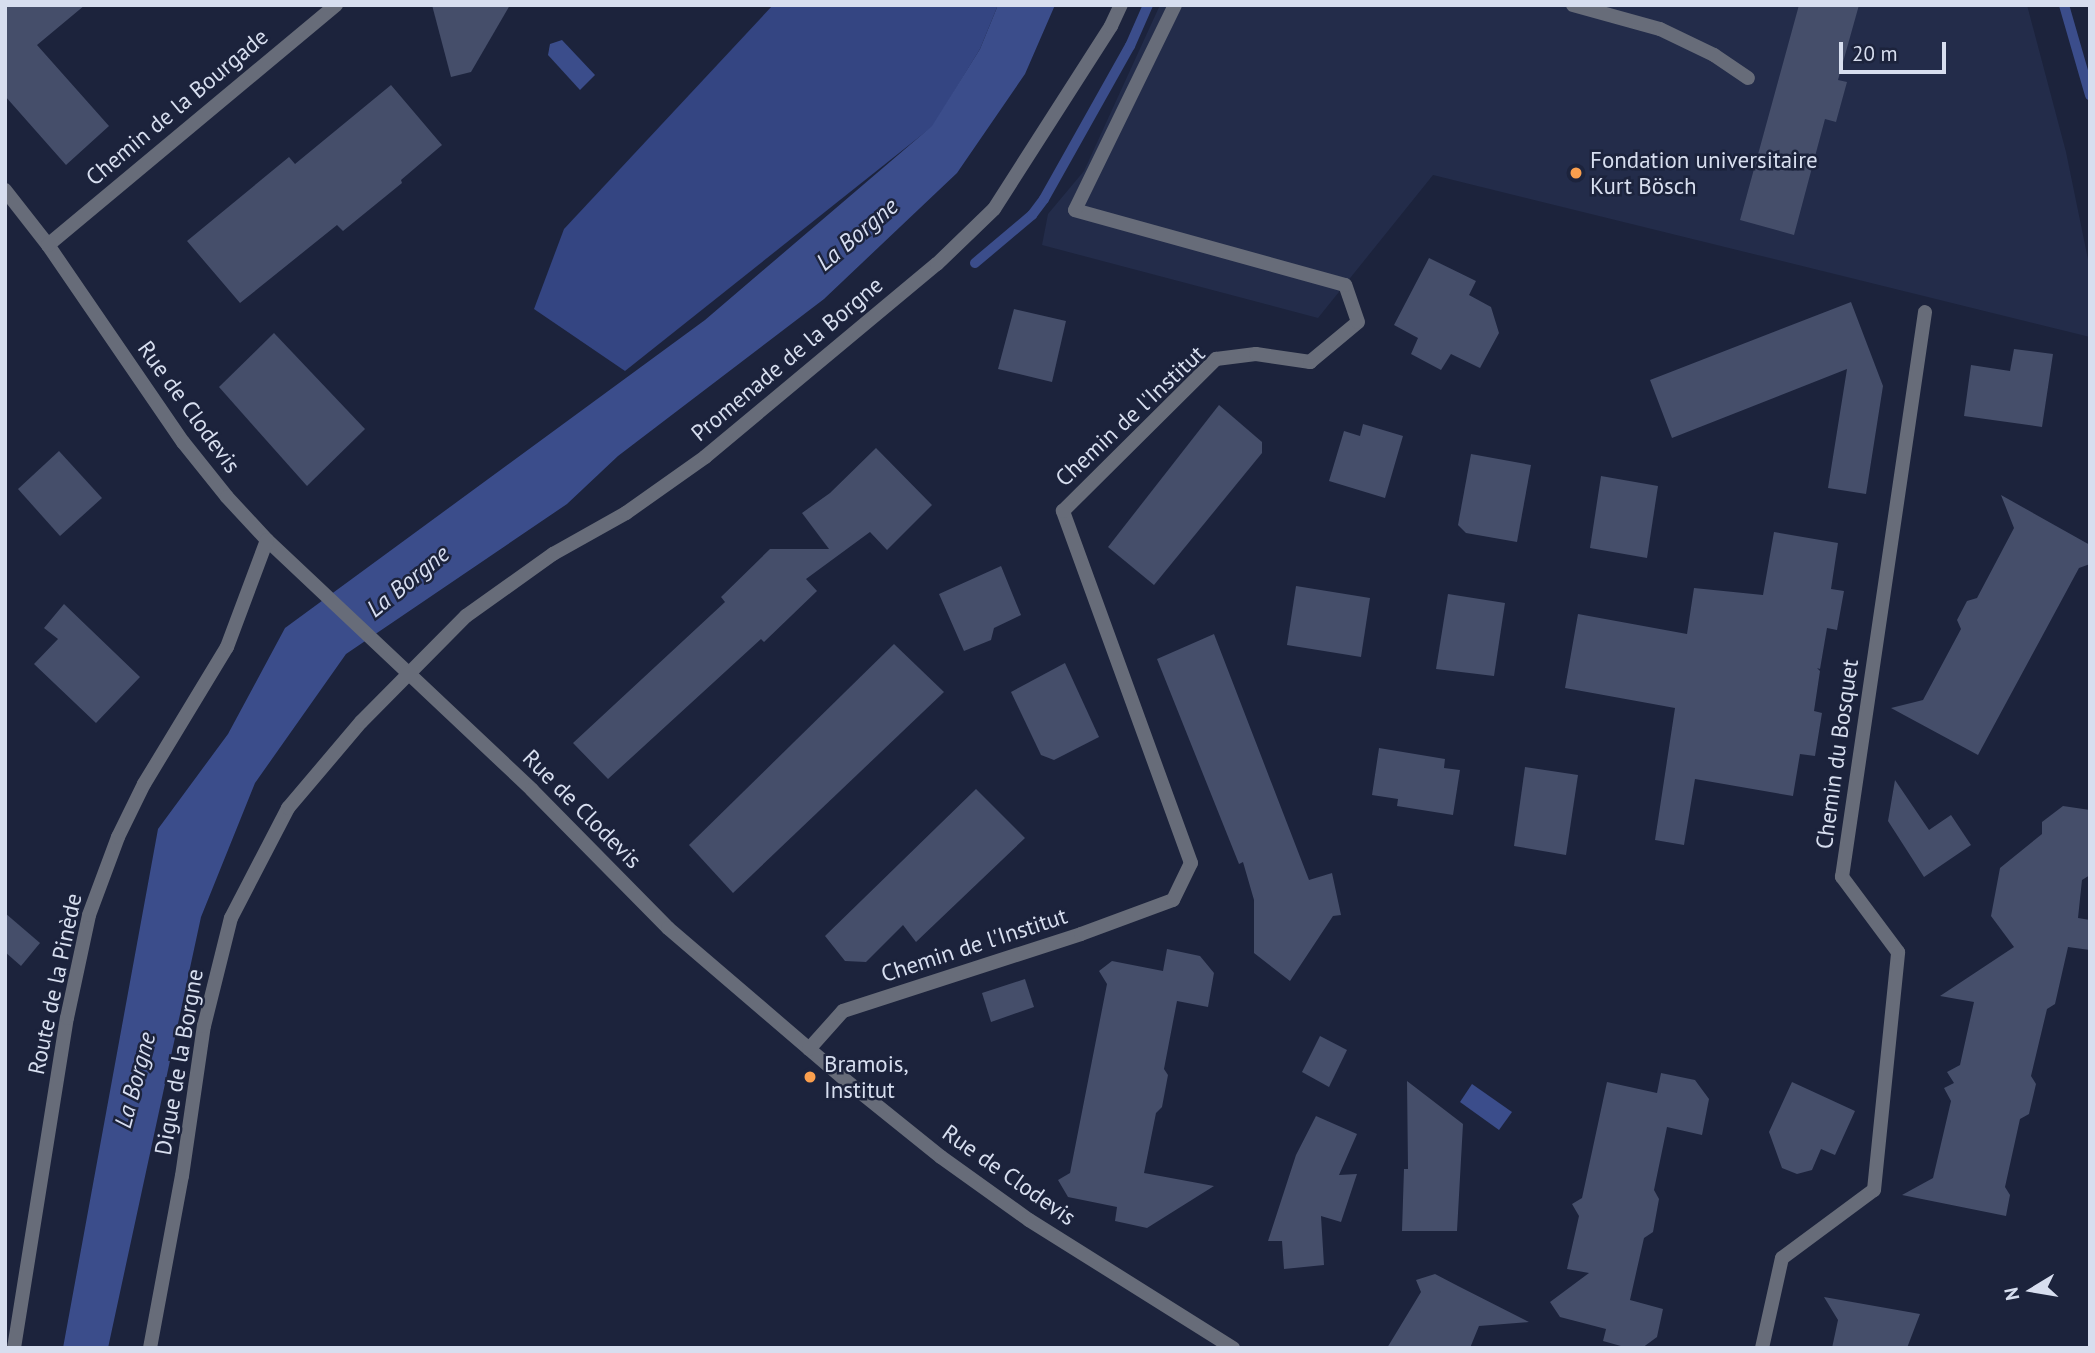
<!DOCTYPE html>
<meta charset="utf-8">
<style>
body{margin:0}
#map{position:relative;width:2095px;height:1353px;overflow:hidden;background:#1c233c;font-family:"PT Sans",sans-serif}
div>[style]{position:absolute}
.built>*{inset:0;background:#232c4a}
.forest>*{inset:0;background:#344582}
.water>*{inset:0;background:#3b4d8b}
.stream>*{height:10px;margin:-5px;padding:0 5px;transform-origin:5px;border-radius:5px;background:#3b4d8b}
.building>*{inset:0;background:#454e6a}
.street>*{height:14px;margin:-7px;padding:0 7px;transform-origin:7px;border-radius:7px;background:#676c79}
.dots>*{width:19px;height:19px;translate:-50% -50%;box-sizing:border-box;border:4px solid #1c233c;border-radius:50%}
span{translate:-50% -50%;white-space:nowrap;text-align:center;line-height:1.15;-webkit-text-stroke:5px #1c233c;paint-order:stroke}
.street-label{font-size:23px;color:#d7deef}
.poi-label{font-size:23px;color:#d7deef}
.left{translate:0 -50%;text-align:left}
.water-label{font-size:24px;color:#d7def1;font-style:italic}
.frame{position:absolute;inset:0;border:7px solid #d7deef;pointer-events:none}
.north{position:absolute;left:1997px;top:1255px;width:70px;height:70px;-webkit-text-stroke:5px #1c233c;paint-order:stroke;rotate:259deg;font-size:19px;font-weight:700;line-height:28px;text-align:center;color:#d7deef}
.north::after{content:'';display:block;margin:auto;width:24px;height:32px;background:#d7deef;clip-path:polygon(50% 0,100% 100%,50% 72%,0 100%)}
.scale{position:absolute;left:1839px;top:42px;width:107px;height:32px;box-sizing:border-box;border:4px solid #d7deef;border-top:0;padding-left:9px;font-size:21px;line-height:24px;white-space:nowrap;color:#d7deef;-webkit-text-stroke:5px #1c233c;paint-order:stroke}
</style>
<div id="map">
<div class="built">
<i style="clip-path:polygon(1160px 5px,2027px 5px,2066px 152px,2090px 269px,2090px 337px,1433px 175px,1318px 318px,1042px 245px,1048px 214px,1084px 171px)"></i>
</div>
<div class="forest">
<i style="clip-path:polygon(773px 5px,998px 5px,980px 49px,933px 126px,625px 371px,534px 309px,564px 229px)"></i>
</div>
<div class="water">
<i style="clip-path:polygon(998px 5px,1055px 5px,1025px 74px,957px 173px,824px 299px,618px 456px,567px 504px,346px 654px,255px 783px,201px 917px,108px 1348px,63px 1348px,158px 829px,228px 734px,285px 628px,705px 320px,932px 126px,980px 49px)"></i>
<i style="clip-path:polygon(562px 40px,595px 75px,580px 90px,548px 55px,550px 44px)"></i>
<i style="clip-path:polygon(1472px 1084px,1512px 1112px,1499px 1130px,1460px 1102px)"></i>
</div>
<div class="stream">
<i style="left:2064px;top:5px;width:94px;rotate:73.9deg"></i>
<i style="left:975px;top:263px;width:75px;rotate:-40.1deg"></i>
<i style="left:1032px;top:215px;width:20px;rotate:-53deg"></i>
<i style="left:1044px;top:199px;width:176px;rotate:-60.7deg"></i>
<i style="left:1130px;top:46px;width:45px;rotate:-66.3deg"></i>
</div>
<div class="building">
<i style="clip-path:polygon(5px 5px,85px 5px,37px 45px,109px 126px,66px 165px,5px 96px)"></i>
<i style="clip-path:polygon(432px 5px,510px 5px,471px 72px,451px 77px)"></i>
<i style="clip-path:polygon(1799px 5px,1859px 5px,1838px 80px,1847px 82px,1836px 122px,1825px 119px,1794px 235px,1740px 220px)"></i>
<i style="clip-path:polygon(391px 85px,442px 145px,401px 180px,402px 183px,343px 231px,337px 225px,240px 303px,187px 241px,289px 157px,295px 164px)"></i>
<i style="clip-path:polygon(1429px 258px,1476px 281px,1469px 295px,1491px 307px,1499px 333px,1480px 368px,1451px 354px,1441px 370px,1411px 354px,1418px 338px,1394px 325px)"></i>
<i style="clip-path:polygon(1851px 302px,1883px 386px,1866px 494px,1828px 488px,1847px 369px,1672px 438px,1650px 380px)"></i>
<i style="clip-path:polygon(1014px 309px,1066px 321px,1052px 382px,998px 369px)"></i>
<i style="clip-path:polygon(274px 333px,365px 429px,307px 486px,219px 387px)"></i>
<i style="clip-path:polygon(2014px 349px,2053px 354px,2042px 427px,1964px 416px,1971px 365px,2010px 371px)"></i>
<i style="clip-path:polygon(1219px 405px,1262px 442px,1262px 453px,1154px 585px,1108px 547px)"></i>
<i style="clip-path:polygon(1363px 424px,1403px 436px,1385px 498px,1329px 481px,1344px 431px,1360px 436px)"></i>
<i style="clip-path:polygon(876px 448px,932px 505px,887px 550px,870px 532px,806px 579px,817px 591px,764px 642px,761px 639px,608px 779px,573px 743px,725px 602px,721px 597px,770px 549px,829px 549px,802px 513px,830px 493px)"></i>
<i style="clip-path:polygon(59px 451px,102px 498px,60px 536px,18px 489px)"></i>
<i style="clip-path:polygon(1471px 454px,1531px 465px,1517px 542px,1466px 533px,1458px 525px)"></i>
<i style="clip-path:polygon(1601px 476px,1658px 486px,1647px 558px,1590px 548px)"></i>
<i style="clip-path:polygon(2001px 495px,2090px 545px,2090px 564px,2079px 568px,1978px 755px,1891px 708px,1923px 700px,1961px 629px,1957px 620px,1967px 601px,1977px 598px,2014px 528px)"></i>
<i style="clip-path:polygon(1774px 532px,1838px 543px,1831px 589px,1844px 591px,1837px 630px,1827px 628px,1820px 669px,1817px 668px,1820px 671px,1814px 711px,1822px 713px,1815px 756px,1800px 754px,1793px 796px,1695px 779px,1684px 845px,1655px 840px,1675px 708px,1565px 688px,1578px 614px,1687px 634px,1694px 588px,1763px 595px)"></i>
<i style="clip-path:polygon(1001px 566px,1021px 615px,994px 628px,991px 640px,964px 651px,939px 594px)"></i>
<i style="clip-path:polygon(1296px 586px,1370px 598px,1361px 657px,1287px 645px)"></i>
<i style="clip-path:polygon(1448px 594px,1505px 603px,1494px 676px,1436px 669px)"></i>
<i style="clip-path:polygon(64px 604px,140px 677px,96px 723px,34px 664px,58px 639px,44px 628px)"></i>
<i style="clip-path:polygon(1214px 634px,1309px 880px,1332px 873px,1341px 915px,1333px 916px,1290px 981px,1254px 953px,1254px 900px,1243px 862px,1239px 864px,1157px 659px)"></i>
<i style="clip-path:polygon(894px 644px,944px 692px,733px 893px,689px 845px)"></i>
<i style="clip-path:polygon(1065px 663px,1099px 737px,1054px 760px,1041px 755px,1011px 692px)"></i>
<i style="clip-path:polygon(1379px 748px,1445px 759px,1444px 768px,1460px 770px,1453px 815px,1397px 806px,1398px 799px,1372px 795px)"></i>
<i style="clip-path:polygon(1525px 767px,1578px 775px,1566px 855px,1514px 846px)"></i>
<i style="clip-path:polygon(1895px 780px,1929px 830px,1951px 815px,1971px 845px,1924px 877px,1888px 821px)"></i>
<i style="clip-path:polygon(976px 789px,1025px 838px,916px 942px,903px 925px,866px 962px,845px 961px,825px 936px)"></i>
<i style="clip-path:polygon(2063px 806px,2090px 810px,2090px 875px,2082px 880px,2078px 918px,2090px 920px,2090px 950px,2068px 947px,2055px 1004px,2047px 1009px,2031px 1076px,2036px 1084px,2029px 1114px,2020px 1119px,2005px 1187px,2010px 1195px,2006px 1216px,1902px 1195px,1933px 1178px,1951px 1101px,1944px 1088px,1954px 1083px,1947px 1072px,1960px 1065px,1974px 1002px,1940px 996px,2014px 947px,1991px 916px,2000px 868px,2042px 834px,2042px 822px)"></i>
<i style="clip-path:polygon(5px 913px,40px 943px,21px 966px,5px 952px)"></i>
<i style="clip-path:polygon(1167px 949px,1200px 956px,1214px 973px,1208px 1007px,1177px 1001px,1164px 1069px,1168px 1075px,1162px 1107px,1156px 1113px,1144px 1173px,1214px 1186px,1147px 1228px,1115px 1221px,1117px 1207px,1068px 1197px,1058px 1180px,1070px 1173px,1107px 984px,1099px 971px,1112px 961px,1163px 971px)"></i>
<i style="clip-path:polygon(1025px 979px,1034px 1007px,991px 1022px,982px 993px)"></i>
<i style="clip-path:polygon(1320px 1036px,1347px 1050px,1329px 1087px,1302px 1072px)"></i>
<i style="clip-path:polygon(1661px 1073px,1695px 1080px,1709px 1099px,1702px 1135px,1667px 1127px,1654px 1190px,1659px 1199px,1653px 1232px,1644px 1238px,1630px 1300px,1663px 1309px,1657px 1337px,1642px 1348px,1628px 1348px,1603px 1341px,1606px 1329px,1560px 1317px,1550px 1302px,1589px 1273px,1567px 1269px,1579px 1216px,1572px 1204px,1582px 1198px,1607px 1082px,1657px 1093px)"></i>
<i style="clip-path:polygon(1407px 1081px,1463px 1124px,1457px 1231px,1402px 1231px,1404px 1169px,1408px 1169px)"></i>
<i style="clip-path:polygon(1792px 1082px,1855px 1111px,1835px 1155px,1821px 1149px,1812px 1170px,1797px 1174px,1782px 1168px,1769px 1132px)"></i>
<i style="clip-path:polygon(1316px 1116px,1357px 1134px,1339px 1175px,1357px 1174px,1341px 1222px,1321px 1216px,1324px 1265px,1284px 1269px,1282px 1241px,1268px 1241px,1296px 1155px)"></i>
<i style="clip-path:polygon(1435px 1274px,1458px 1286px,1529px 1322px,1479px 1326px,1470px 1348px,1387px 1348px,1421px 1292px,1416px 1280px)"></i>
<i style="clip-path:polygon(1824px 1297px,1920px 1314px,1907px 1348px,1832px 1348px,1838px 1320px)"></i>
</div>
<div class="street">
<i style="left:1573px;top:5px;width:90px;rotate:15.4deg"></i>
<i style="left:1660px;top:29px;width:60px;rotate:25.7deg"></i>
<i style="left:1714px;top:55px;width:41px;rotate:34.1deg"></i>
<i style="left:5px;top:190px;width:70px;rotate:52deg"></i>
<i style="left:48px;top:245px;width:239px;rotate:55.6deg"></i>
<i style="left:183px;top:442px;width:70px;rotate:51.3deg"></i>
<i style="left:227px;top:497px;width:59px;rotate:47.1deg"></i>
<i style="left:267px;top:540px;width:364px;rotate:43.3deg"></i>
<i style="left:532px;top:790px;width:194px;rotate:45.4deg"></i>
<i style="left:668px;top:928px;width:232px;rotate:40.6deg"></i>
<i style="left:844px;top:1079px;width:124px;rotate:38.8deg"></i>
<i style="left:941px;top:1157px;width:108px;rotate:35.6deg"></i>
<i style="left:1029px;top:1220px;width:241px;rotate:32.1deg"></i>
<i style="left:48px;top:245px;width:375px;rotate:-39.8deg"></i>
<i style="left:809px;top:1049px;width:51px;rotate:-48.2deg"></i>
<i style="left:843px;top:1011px;width:250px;rotate:-17.9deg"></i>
<i style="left:1081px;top:934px;width:98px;rotate:-20.3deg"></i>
<i style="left:1173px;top:900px;width:41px;rotate:-64.1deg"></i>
<i style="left:1191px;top:863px;width:375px;rotate:-110deg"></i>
<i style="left:1063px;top:511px;width:216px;rotate:-44.8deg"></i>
<i style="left:1216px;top:359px;width:40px;rotate:-7.1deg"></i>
<i style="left:1256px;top:354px;width:55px;rotate:8.4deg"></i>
<i style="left:1310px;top:362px;width:62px;rotate:-39.8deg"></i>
<i style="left:1358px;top:322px;width:39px;rotate:-109deg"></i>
<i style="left:1345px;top:285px;width:280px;rotate:-164.5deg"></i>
<i style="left:1075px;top:210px;width:228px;rotate:-64deg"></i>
<i style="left:14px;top:1348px;width:334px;rotate:-80.9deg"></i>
<i style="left:67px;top:1018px;width:105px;rotate:-77.9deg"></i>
<i style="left:89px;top:915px;width:83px;rotate:-69.6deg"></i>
<i style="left:118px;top:837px;width:59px;rotate:-63.9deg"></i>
<i style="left:144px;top:784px;width:160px;rotate:-58.8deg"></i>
<i style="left:227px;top:647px;width:114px;rotate:-69.5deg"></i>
<i style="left:150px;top:1348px;width:175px;rotate:-79.5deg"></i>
<i style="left:182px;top:1176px;width:152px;rotate:-81.7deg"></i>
<i style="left:204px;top:1026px;width:111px;rotate:-76deg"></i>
<i style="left:231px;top:918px;width:124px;rotate:-62.6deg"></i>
<i style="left:288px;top:808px;width:113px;rotate:-49.7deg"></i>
<i style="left:361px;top:722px;width:149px;rotate:-45.3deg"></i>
<i style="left:466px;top:616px;width:107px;rotate:-35.5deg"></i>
<i style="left:553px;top:554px;width:84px;rotate:-29.3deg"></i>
<i style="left:626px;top:513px;width:97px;rotate:-35.3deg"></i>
<i style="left:705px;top:457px;width:302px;rotate:-39.8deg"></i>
<i style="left:937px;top:264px;width:79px;rotate:-44deg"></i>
<i style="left:994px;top:209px;width:217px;rotate:-57.4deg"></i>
<i style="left:1111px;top:26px;width:23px;rotate:-65deg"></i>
<i style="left:1762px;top:1348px;width:92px;rotate:-77.5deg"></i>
<i style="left:1782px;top:1258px;width:114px;rotate:-36.5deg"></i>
<i style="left:1874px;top:1190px;width:239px;rotate:-84.2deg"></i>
<i style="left:1898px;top:952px;width:94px;rotate:-126.7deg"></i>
<i style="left:1842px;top:877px;width:571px;rotate:-81.64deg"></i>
</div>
<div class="dots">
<i style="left:1576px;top:173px;background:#fa9f4e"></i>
<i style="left:810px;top:1077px;background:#fa9f4e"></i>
</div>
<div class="street-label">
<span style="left:177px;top:107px;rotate:-40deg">Chemin de la Bourgade</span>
<span style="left:787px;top:359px;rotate:-40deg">Promenade de la Borgne</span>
<span style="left:189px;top:407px;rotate:54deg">Rue de Clodevis</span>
<span style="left:1130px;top:416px;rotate:-43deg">Chemin de l'Institut</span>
<span style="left:1837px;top:754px;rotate:-82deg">Chemin du Bosquet</span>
<span style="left:582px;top:809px;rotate:45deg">Rue de Clodevis</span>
<span style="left:974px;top:945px;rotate:-18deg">Chemin de l'Institut</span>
<span style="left:55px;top:984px;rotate:-78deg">Route de la Pinède</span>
<span style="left:179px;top:1062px;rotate:-80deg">Digue de la Borgne</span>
<span style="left:1009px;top:1175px;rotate:35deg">Rue de Clodevis</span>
</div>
<div class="poi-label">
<span class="left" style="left:1590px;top:173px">Fondation universitaire<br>Kurt Bösch</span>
<span class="left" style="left:824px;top:1077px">Bramois,<br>Institut</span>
</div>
<div class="water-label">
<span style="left:857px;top:234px;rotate:-40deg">La Borgne</span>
<span style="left:408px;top:581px;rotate:-39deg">La Borgne</span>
<span style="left:135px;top:1080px;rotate:-75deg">La Borgne</span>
</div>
<div class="frame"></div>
<div class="north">N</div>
<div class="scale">20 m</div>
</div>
